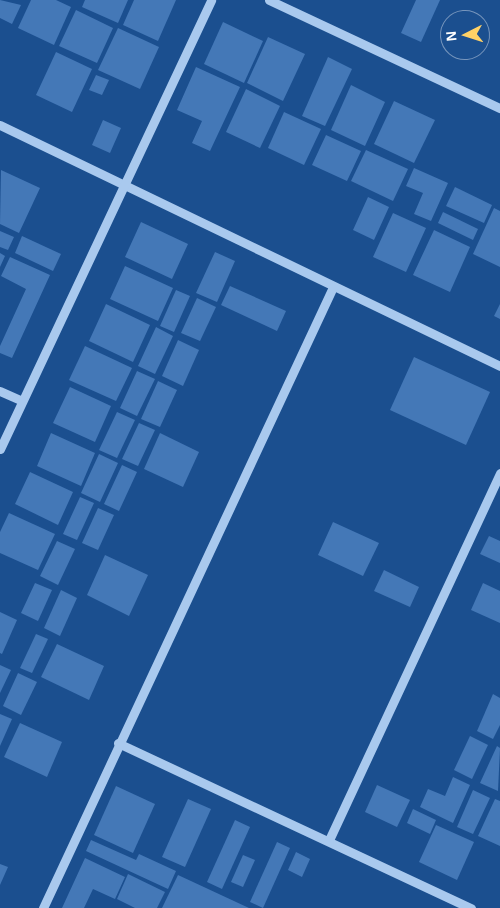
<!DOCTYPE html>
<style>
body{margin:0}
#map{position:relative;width:500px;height:908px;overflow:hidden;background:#1b4f8f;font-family:Arial,sans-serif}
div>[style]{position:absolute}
.building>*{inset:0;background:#4478b7}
.minor>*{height:9px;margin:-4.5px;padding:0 4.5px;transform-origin:4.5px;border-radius:4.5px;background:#a9c9ee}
span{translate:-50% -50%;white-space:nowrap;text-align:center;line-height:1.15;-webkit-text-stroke:5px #1b4f8f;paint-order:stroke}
.north{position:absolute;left:440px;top:10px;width:50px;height:50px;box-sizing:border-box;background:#1b4f8f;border:1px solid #7695bc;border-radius:50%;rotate:265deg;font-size:14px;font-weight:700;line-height:20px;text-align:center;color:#fff}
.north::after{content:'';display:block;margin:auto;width:18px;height:22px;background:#ffd166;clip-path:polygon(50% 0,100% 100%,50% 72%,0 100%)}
</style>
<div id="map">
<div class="building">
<i style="clip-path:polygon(0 0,21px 5px,12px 24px,0 18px)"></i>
<i style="clip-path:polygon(31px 0,56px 0,71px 7px,54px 45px,18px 28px)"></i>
<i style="clip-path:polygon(85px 0,128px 0,118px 23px,82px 7px)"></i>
<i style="clip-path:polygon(134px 0,176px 0,158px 41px,123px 25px)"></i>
<i style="clip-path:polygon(416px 0,440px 0,421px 42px,401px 33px)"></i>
<i style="clip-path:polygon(76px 10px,113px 28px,97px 63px,59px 46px)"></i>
<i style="clip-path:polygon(223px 22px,263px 41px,244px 83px,204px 64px)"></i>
<i style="clip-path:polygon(118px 28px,159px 47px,140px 89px,98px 70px)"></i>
<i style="clip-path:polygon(268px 37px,305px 54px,283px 101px,247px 83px)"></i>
<i style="clip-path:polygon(56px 52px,92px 69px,72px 112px,36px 95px)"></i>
<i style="clip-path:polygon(328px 57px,352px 69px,325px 126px,302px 116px)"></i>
<i style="clip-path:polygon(196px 67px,240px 87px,210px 151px,192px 143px,202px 121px,177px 110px)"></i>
<i style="clip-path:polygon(96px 75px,109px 80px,102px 95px,89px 90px)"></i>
<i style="clip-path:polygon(351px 85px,385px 102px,365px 146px,331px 130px)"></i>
<i style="clip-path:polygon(246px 89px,280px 106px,260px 148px,226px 132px)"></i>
<i style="clip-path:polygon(394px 101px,435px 120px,414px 163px,374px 144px)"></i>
<i style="clip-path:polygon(284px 112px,321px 129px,304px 165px,268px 148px)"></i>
<i style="clip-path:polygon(103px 120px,121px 128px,110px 153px,92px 145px)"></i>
<i style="clip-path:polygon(326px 135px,361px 151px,347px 181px,312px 165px)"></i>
<i style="clip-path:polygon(366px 150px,408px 169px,393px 201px,351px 181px)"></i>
<i style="clip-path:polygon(414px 168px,448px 183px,431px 221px,414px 214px,423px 193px,406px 186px)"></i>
<i style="clip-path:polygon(1px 170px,40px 188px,19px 233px,0 224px)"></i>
<i style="clip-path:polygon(455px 187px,492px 205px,484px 223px,446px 206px)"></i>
<i style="clip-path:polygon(368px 197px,389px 207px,374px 240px,353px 230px)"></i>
<i style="clip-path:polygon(494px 208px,500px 211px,500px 267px,473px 254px)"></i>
<i style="clip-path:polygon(443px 212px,478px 229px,473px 240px,438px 223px)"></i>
<i style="clip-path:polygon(393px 213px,426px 228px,406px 272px,373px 257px)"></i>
<i style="clip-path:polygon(141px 222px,188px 244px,172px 279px,125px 257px)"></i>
<i style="clip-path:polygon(434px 230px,470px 247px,450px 292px,413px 275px)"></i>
<i style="clip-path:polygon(0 231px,14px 237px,8px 250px,0 247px)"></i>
<i style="clip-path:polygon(22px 236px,61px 254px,53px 271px,15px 253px)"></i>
<i style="clip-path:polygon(215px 252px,235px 261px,217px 302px,196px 293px)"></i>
<i style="clip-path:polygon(0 253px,5px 256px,0 267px)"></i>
<i style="clip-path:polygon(10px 257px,50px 275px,12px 358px,0 353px,0 346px,26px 289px,1px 276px)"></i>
<i style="clip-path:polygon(125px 266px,173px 288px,158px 321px,110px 299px)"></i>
<i style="clip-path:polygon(230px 286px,286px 311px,277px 331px,221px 305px)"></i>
<i style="clip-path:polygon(176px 290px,190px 296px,174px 332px,160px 326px)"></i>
<i style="clip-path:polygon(197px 298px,216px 307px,200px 341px,181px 333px)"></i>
<i style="clip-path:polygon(106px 304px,150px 325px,133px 362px,89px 341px)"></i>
<i style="clip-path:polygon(500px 304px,500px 319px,494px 316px)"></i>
<i style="clip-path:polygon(156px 327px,173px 336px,155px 374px,138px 366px)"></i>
<i style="clip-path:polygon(178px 340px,199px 350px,183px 386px,162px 376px)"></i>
<i style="clip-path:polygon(85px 346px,132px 368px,116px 401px,69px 380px)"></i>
<i style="clip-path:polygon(414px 357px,490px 392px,466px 445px,390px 410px)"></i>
<i style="clip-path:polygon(137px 371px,155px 379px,137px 416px,120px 408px)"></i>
<i style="clip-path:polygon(158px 381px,177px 390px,160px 427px,141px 419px)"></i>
<i style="clip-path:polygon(70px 387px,111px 406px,95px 442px,53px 423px)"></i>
<i style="clip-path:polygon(117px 412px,135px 420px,117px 458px,99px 450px)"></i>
<i style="clip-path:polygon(139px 423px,155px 430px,138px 466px,122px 459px)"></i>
<i style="clip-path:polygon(51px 433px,95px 453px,81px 486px,37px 466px)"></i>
<i style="clip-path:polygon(160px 433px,199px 452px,183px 487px,144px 469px)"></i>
<i style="clip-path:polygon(99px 454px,118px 463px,100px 502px,81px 493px)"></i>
<i style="clip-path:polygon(122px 465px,137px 472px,119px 511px,104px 504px)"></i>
<i style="clip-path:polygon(30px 472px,73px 492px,58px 525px,15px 504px)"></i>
<i style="clip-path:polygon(80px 497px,94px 503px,77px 540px,63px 534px)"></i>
<i style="clip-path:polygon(98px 508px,114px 515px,98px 550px,82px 543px)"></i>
<i style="clip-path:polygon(9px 513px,55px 534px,38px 570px,0 553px,0 532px)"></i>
<i style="clip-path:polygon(333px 522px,379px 543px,363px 576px,318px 555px)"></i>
<i style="clip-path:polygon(489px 536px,500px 541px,500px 563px,480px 554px)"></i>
<i style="clip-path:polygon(57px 541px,75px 549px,58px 585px,40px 576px)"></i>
<i style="clip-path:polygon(105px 555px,148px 575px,129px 616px,87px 595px)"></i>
<i style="clip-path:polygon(384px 570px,419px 587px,410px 607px,374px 591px)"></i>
<i style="clip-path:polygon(35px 583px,52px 590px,38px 621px,21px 613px)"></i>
<i style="clip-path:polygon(483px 583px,500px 591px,500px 623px,471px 610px)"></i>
<i style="clip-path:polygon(61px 590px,77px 598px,60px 636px,44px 628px)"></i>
<i style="clip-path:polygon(0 612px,17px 620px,2px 654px,0 653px)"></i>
<i style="clip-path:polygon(36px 634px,48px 639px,32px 673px,20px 668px)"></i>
<i style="clip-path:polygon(57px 644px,104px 666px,89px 700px,41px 677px)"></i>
<i style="clip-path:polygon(0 665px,11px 670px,0 693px)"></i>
<i style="clip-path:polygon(18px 673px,37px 682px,21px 715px,3px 706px)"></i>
<i style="clip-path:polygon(493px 694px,500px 698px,500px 725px,493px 739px,477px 731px)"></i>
<i style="clip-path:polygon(0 714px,12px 719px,0 746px)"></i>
<i style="clip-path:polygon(20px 723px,62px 742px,47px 777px,4px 757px)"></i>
<i style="clip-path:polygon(470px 736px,488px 745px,472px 779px,454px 770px)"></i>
<i style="clip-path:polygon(497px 746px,500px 748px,498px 791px,480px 783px)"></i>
<i style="clip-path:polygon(453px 777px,470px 785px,453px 823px,420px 807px,428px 789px,445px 796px)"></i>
<i style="clip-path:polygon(377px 785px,410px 800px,397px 827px,365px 812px)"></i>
<i style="clip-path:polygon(116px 786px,155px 804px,133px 853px,94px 835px)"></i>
<i style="clip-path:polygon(473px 790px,490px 798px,473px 834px,457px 827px)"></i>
<i style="clip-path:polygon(188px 799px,211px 809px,185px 867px,162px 857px)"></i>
<i style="clip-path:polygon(495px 799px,500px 801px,500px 846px,478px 836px)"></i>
<i style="clip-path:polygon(413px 809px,436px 820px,430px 834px,407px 823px)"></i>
<i style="clip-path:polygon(235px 820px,250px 827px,222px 889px,207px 882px)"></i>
<i style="clip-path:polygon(436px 825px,474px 842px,457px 880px,419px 862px)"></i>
<i style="clip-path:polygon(91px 840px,136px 860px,139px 854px,176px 871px,168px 889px,86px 851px)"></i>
<i style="clip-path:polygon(277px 842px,290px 848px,263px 908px,250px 902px)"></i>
<i style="clip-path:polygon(296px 852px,310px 859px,302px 877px,288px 870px)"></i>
<i style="clip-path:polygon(243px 855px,255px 860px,243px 887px,231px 882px)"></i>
<i style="clip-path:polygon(85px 858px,125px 877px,115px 899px,93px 889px,84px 908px,62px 908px)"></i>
<i style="clip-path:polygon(0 864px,8px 867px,0 885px)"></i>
<i style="clip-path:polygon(128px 874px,165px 892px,157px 908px,135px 908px,117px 899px)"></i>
<i style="clip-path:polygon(178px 875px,249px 908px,162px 908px)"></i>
</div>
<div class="minor">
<i style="left:269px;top:0;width:255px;rotate:25.1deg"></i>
<i style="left:0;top:125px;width:555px;rotate:25.73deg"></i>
<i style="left:0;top:391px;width:24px;rotate:24deg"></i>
<i style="left:0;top:449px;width:496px;rotate:-64.8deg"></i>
<i style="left:118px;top:743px;width:390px;rotate:25.1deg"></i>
<i style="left:329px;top:840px;width:405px;rotate:-65deg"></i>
<i style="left:43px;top:908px;width:685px;rotate:-64.97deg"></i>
</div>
<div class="north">N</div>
</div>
